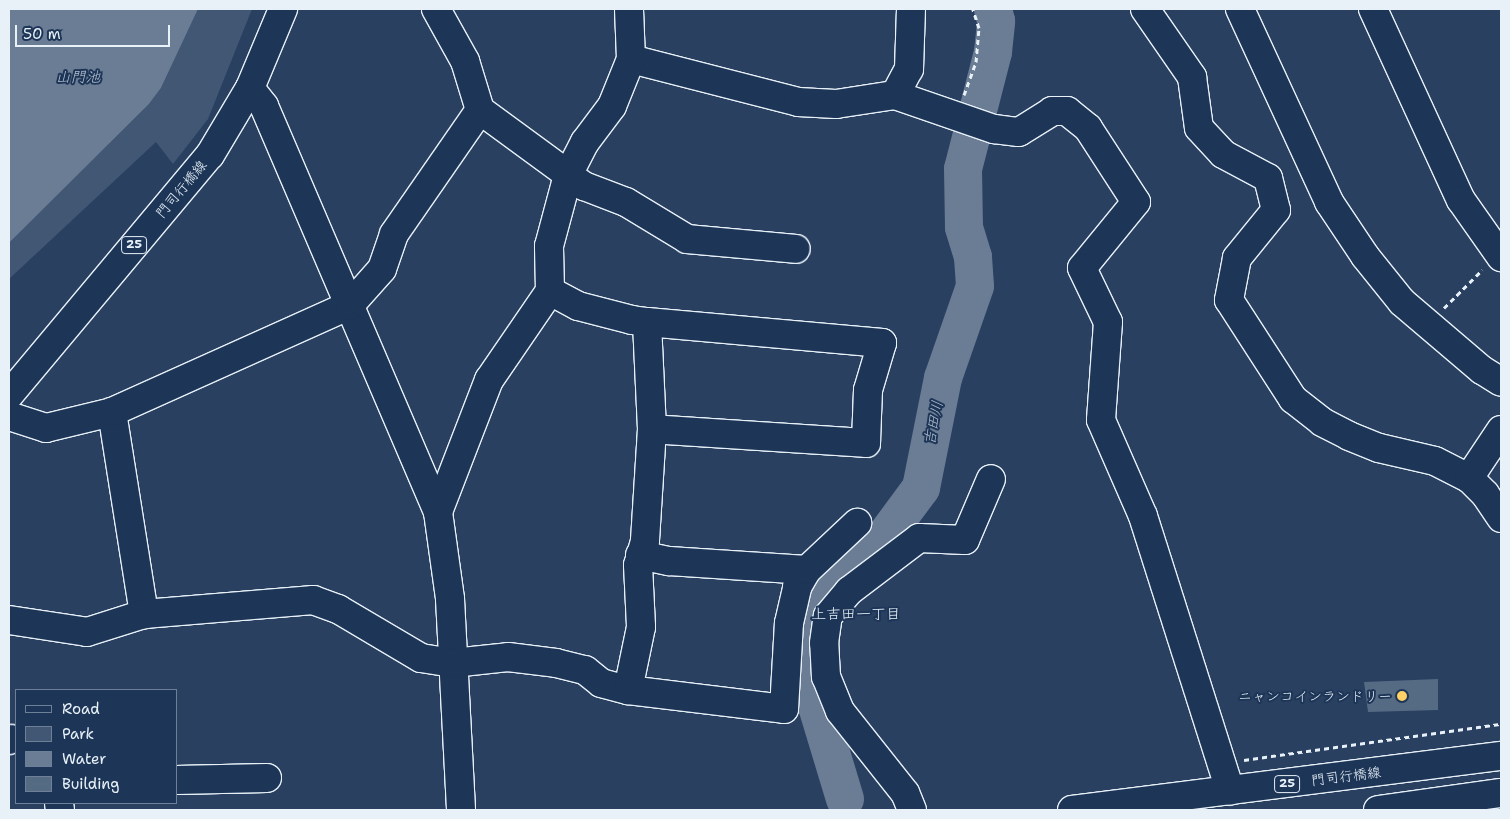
<!DOCTYPE html>
<meta charset="utf-8">
<style>
body{margin:0}
#map{position:relative;width:1510px;height:819px;overflow:hidden;background:#294061;font-family:"Shantell Sans","Klee One",sans-serif}
div>[style]{position:absolute}
.green>*{inset:0;background:#415774}
.water>*{inset:0;background:#6b7c95}
.river>*{height:38px;margin:-19px;padding:0 19px;transform-origin:19px;border-radius:19px;background:#6b7c95}
.building>*{inset:0;background:#556a83}
.path>*{height:3px;margin-top:-1.5px;transform-origin:0;background:repeating-linear-gradient(90deg,#e8f1f8 0 5px,transparent 0 9px)}
.roads{filter:drop-shadow(1px 0 #e8f1f8) drop-shadow(-1px 0 #e8f1f8) drop-shadow(0 1px #e8f1f8) drop-shadow(0 -1px #e8f1f8)}
.minor>*{height:28px;margin:-14px;padding:0 14px;transform-origin:14px;border-radius:14px;background:#1d3557}
.major>*{height:28px;margin:-14px;padding:0 14px;transform-origin:14px;border-radius:14px;background:#1d3557}
.dots>*{width:14px;height:14px;translate:-50% -50%;box-sizing:border-box;border:2px solid #1d3557;border-radius:50%}
span{translate:-50% -50%;white-space:nowrap;text-align:center;line-height:1.15;-webkit-text-stroke:4px #1d3557;paint-order:stroke}
.shield-label span{padding:1px 4px;background:#1d3557;border:1px solid;border-radius:4px;-webkit-text-stroke-width:0}
.shield-label{font-size:12px;color:#e8f1f8;font-weight:700}
.street-label{font-size:14px;color:#e8f1f8}
.poi-label{font-size:14px;color:#e8f1f8}
.right{translate:-100% -50%;text-align:right}
.water-label{font-size:15px;color:#b6c2d0;font-style:italic}
.neighbourhood-label{font-size:15px;color:#e8f1f8}
.frame{position:absolute;inset:0;border:10px solid #e8f1f8;pointer-events:none}
.legend{position:absolute;left:15px;top:689px;width:162px;height:115px;box-sizing:border-box;background:#1d3557;border:1px solid #6e8097;margin:0;padding:6px 9px;list-style:none;font-size:15px;color:#e8f1f8}
.legend li{display:flex;align-items:center;gap:10px;height:25px}
.legend b{width:25px;border:1px solid #6e8097}
.scale{position:absolute;left:15px;top:25px;width:155px;height:22px;box-sizing:border-box;border:2px solid #e8f1f8;border-top:0;padding-left:6px;font-size:15px;line-height:18px;white-space:nowrap;color:#e8f1f8;-webkit-text-stroke:4px #1d3557;paint-order:stroke}
</style>
<div id="map">
<div class="green">
<i style="clip-path:polygon(198px 9px,252px 9px,208px 119px,173px 164px,156px 142px,9px 279px,9px 243px,149px 104px,161px 88px)"></i>
</div>
<div class="water">
<i style="clip-path:polygon(9px 9px,198px 9px,161px 88px,149px 104px,9px 243px)"></i>
</div>
<div class="river">
<i style="left:845px;top:799px;width:97px;rotate:-106.8deg"></i>
<i style="left:817px;top:706px;width:77px;rotate:-96.8deg"></i>
<i style="left:808px;top:630px;width:37px;rotate:-73deg"></i>
<i style="left:819px;top:595px;width:46px;rotate:-45.9deg"></i>
<i style="left:851px;top:562px;width:36px;rotate:-34deg"></i>
<i style="left:881px;top:542px;width:67px;rotate:-53.5deg"></i>
<i style="left:921px;top:488px;width:112px;rotate:-78.7deg"></i>
<i style="left:943px;top:378px;width:97px;rotate:-70.8deg"></i>
<i style="left:975px;top:286px;width:29px;rotate:-94deg"></i>
<i style="left:973px;top:257px;width:31px;rotate:-107deg"></i>
<i style="left:964px;top:227px;width:58px;rotate:-91deg"></i>
<i style="left:963px;top:169px;width:121px;rotate:-75.6deg"></i>
<i style="left:993px;top:52px;width:31px;rotate:-84deg"></i>
<i style="left:996px;top:21px;width:12px;rotate:-104deg"></i>
</div>
<div class="building">
<i style="clip-path:polygon(1438px 679px,1438px 710px,1368px 712px,1364px 682px)"></i>
</div>
<div class="path">
<i style="left:964px;top:95px;width:35px;rotate:-70deg"></i>
<i style="left:976px;top:62px;width:34px;rotate:-85deg"></i>
<i style="left:979px;top:28px;width:20px;rotate:-108deg"></i>
<i style="left:1444px;top:308px;width:54px;rotate:-45deg"></i>
<i style="left:1244px;top:760px;width:260px;rotate:-8deg"></i>
</div>
<div class="roads">
<div class="minor">
<i style="left:436px;top:9px;width:60px;rotate:60.9deg"></i>
<i style="left:465px;top:61px;width:51px;rotate:73deg"></i>
<i style="left:480px;top:110px;width:129px;rotate:36.2deg"></i>
<i style="left:584px;top:186px;width:45px;rotate:20.9deg"></i>
<i style="left:626px;top:202px;width:71px;rotate:31.2deg"></i>
<i style="left:687px;top:239px;width:109px;rotate:5.2deg"></i>
<i style="left:1145px;top:9px;width:83px;rotate:55.3deg"></i>
<i style="left:1192px;top:77px;width:51px;rotate:82.2deg"></i>
<i style="left:1199px;top:128px;width:35px;rotate:47deg"></i>
<i style="left:1223px;top:154px;width:51px;rotate:28.1deg"></i>
<i style="left:1268px;top:178px;width:33px;rotate:76deg"></i>
<i style="left:1276px;top:210px;width:62px;rotate:129.1deg"></i>
<i style="left:1237px;top:258px;width:43px;rotate:100.8deg"></i>
<i style="left:1229px;top:300px;width:118px;rotate:57.1deg"></i>
<i style="left:1293px;top:399px;width:37px;rotate:38deg"></i>
<i style="left:1322px;top:422px;width:30px;rotate:27deg"></i>
<i style="left:1349px;top:436px;width:32px;rotate:22deg"></i>
<i style="left:1379px;top:448px;width:57px;rotate:13.1deg"></i>
<i style="left:1435px;top:461px;width:38px;rotate:27deg"></i>
<i style="left:1240px;top:9px;width:213px;rotate:65.2deg"></i>
<i style="left:1329px;top:202px;width:65px;rotate:56.3deg"></i>
<i style="left:1365px;top:256px;width:59px;rotate:51.2deg"></i>
<i style="left:1402px;top:302px;width:105px;rotate:40.4deg"></i>
<i style="left:1482px;top:370px;width:22px;rotate:32deg"></i>
<i style="left:1373px;top:9px;width:210px;rotate:65.3deg"></i>
<i style="left:1461px;top:200px;width:70px;rotate:54.9deg"></i>
<i style="left:631px;top:59px;width:172px;rotate:14.4deg"></i>
<i style="left:798px;top:102px;width:38px;rotate:3deg"></i>
<i style="left:836px;top:104px;width:60px;rotate:-8.7deg"></i>
<i style="left:895px;top:95px;width:105px;rotate:19deg"></i>
<i style="left:994px;top:129px;width:25px;rotate:7deg"></i>
<i style="left:1019px;top:132px;width:39px;rotate:-32deg"></i>
<i style="left:1052px;top:111px;width:15px"></i>
<i style="left:1067px;top:111px;width:27px;rotate:39deg"></i>
<i style="left:1088px;top:128px;width:88px;rotate:57deg"></i>
<i style="left:1136px;top:202px;width:85px;rotate:129.3deg"></i>
<i style="left:1082px;top:268px;width:60px;rotate:64.3deg"></i>
<i style="left:1108px;top:322px;width:98px;rotate:94.1deg"></i>
<i style="left:1101px;top:420px;width:105px;rotate:66.4deg"></i>
<i style="left:1143px;top:516px;width:288px;rotate:72.4deg"></i>
<i style="left:250px;top:88px;width:23px;rotate:52deg"></i>
<i style="left:264px;top:106px;width:442px;rotate:66.8deg"></i>
<i style="left:438px;top:512px;width:88px;rotate:82.1deg"></i>
<i style="left:450px;top:599px;width:211px;rotate:87deg"></i>
<i style="left:895px;top:95px;width:30px;rotate:-62deg"></i>
<i style="left:909px;top:69px;width:60px;rotate:-88.1deg"></i>
<i style="left:550px;top:291px;width:32px;rotate:28deg"></i>
<i style="left:578px;top:306px;width:56px;rotate:14.5deg"></i>
<i style="left:632px;top:320px;width:15px;rotate:8deg"></i>
<i style="left:647px;top:322px;width:236px;rotate:5.1deg"></i>
<i style="left:882px;top:343px;width:49px;rotate:106.6deg"></i>
<i style="left:868px;top:390px;width:53px;rotate:92.2deg"></i>
<i style="left:866px;top:443px;width:214px;rotate:-176.3deg"></i>
<i style="left:652px;top:429px;width:107px;rotate:-92.7deg"></i>
<i style="left:112px;top:412px;width:205px;rotate:81deg"></i>
<i style="left:144px;top:614px;width:170px;rotate:-4.7deg"></i>
<i style="left:313px;top:600px;width:27px;rotate:20deg"></i>
<i style="left:338px;top:609px;width:96px;rotate:30.6deg"></i>
<i style="left:421px;top:658px;width:32px;rotate:9deg"></i>
<i style="left:453px;top:663px;width:55px;rotate:-6.2deg"></i>
<i style="left:508px;top:657px;width:48px;rotate:7.1deg"></i>
<i style="left:556px;top:663px;width:30px;rotate:14deg"></i>
<i style="left:585px;top:670px;width:21px;rotate:39deg"></i>
<i style="left:601px;top:683px;width:28px;rotate:15deg"></i>
<i style="left:9px;top:416px;width:39px;rotate:18deg"></i>
<i style="left:46px;top:428px;width:68px;rotate:-13.6deg"></i>
<i style="left:112px;top:412px;width:261px;rotate:-24.2deg"></i>
<i style="left:350px;top:305px;width:48px;rotate:-48.4deg"></i>
<i style="left:382px;top:269px;width:37px;rotate:-71deg"></i>
<i style="left:394px;top:234px;width:151px;rotate:-55.3deg"></i>
<i style="left:652px;top:429px;width:112px;rotate:93.6deg"></i>
<i style="left:645px;top:541px;width:25px;rotate:106deg"></i>
<i style="left:638px;top:565px;width:62px;rotate:87.2deg"></i>
<i style="left:641px;top:627px;width:64px;rotate:101.7deg"></i>
<i style="left:628px;top:690px;width:157px;rotate:6.9deg"></i>
<i style="left:784px;top:709px;width:86px;rotate:-86.7deg"></i>
<i style="left:789px;top:623px;width:37px;rotate:-77deg"></i>
<i style="left:797px;top:587px;width:20px;rotate:-60deg"></i>
<i style="left:807px;top:570px;width:69px;rotate:-43.2deg"></i>
<i style="left:1501px;top:430px;width:58px;rotate:123.7deg"></i>
<i style="left:1469px;top:478px;width:23px;rotate:45deg"></i>
<i style="left:1485px;top:494px;width:29px;rotate:56deg"></i>
<i style="left:438px;top:512px;width:142px;rotate:-68.9deg"></i>
<i style="left:489px;top:380px;width:108px;rotate:-55.6deg"></i>
<i style="left:550px;top:291px;width:45px;rotate:-91.3deg"></i>
<i style="left:549px;top:246px;width:73px;rotate:-75deg"></i>
<i style="left:568px;top:175px;width:37px;rotate:-63deg"></i>
<i style="left:585px;top:142px;width:45px;rotate:-53.1deg"></i>
<i style="left:612px;top:106px;width:51px;rotate:-68deg"></i>
<i style="left:631px;top:59px;width:50px;rotate:-92.3deg"></i>
<i style="left:640px;top:555px;width:30px;rotate:12deg"></i>
<i style="left:669px;top:561px;width:138px;rotate:3.7deg"></i>
<i style="left:9px;top:620px;width:79px;rotate:8.7deg"></i>
<i style="left:87px;top:632px;width:60px;rotate:-17.5deg"></i>
<i style="left:9px;top:740px;width:2px;rotate:-27deg"></i>
<i style="left:176px;top:780px;width:91px;rotate:-1.3deg"></i>
<i style="left:59px;top:803px;width:7px;rotate:82deg"></i>
<i style="left:912px;top:810px;width:18px;rotate:-112deg"></i>
<i style="left:905px;top:793px;width:105px;rotate:-128.4deg"></i>
<i style="left:840px;top:711px;width:37px;rotate:-112deg"></i>
<i style="left:826px;top:677px;width:34px;rotate:-93deg"></i>
<i style="left:824px;top:643px;width:27px;rotate:-82deg"></i>
<i style="left:828px;top:616px;width:33px;rotate:-50deg"></i>
<i style="left:849px;top:591px;width:88px;rotate:-37.1deg"></i>
<i style="left:919px;top:538px;width:46px;rotate:2.5deg"></i>
<i style="left:965px;top:540px;width:66px;rotate:-66.9deg"></i>
</div>
<div class="major">
<i style="left:9px;top:395px;width:313px;rotate:-50.1deg"></i>
<i style="left:210px;top:155px;width:78px;rotate:-59.2deg"></i>
<i style="left:250px;top:88px;width:86px;rotate:-67.3deg"></i>
<i style="left:1072px;top:810px;width:432px;rotate:-7.2deg"></i>
<i style="left:1378px;top:810px;width:124px;rotate:-7.9deg"></i>
</div>
</div>
<div class="dots">
<i style="left:1402px;top:696px;background:#ffd166"></i>
</div>
<div class="shield-label">
<span style="left:134px;top:245px">25</span>
<span style="left:1287px;top:784px">25</span>
</div>
<div class="street-label">
<span style="left:181px;top:189px;rotate:-50deg">門司行橋線</span>
<span style="left:1346px;top:776px;rotate:-7deg">門司行橋線</span>
</div>
<div class="poi-label">
<span class="right" style="left:1392px;top:696px">ニャンコインランドリー</span>
</div>
<div class="water-label">
<span style="left:78px;top:78px">山門池</span>
<span style="left:934px;top:423px;rotate:-79deg">吉田川</span>
</div>
<div class="neighbourhood-label">
<span style="left:856px;top:615px">上吉田一丁目</span>
</div>
<div class="frame"></div>
<ul class="legend">
<li><b style="height:6px;background:#1d3557"></b>Road</li>
<li><b style="height:14px;background:#415774"></b>Park</li>
<li><b style="height:14px;background:#6b7c95"></b>Water</li>
<li><b style="height:14px;background:#556a83"></b>Building</li>
</ul>
<div class="scale">50 m</div>
</div>
